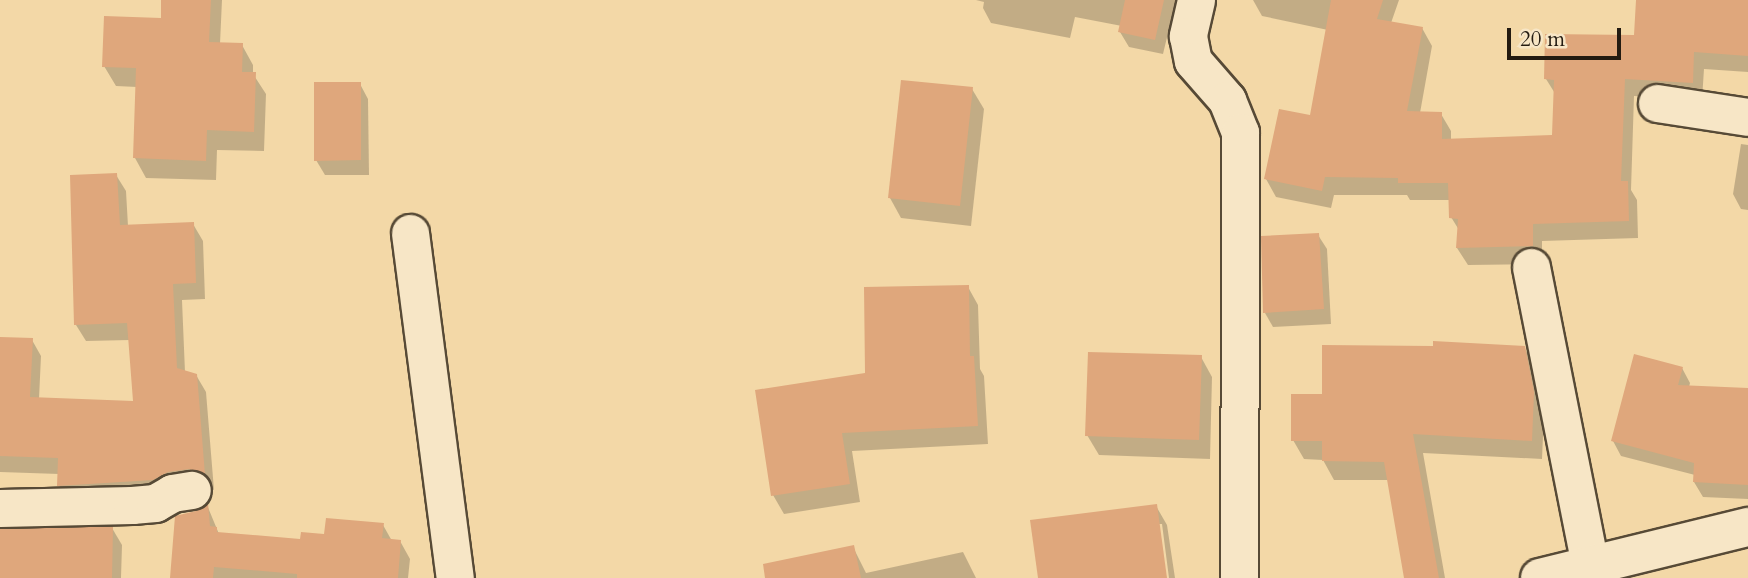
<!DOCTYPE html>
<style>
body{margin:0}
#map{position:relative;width:1748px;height:578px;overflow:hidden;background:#f3d8a7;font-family:Cardo,serif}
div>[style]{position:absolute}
.shadow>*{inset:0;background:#0003}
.building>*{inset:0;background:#dfa77c}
.roads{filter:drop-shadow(2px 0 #574a36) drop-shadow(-2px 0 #574a36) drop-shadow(0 2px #574a36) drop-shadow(0 -2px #574a36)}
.minor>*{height:37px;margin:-18.5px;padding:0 18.5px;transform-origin:18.5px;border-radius:18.5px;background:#f7e6c6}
.tertiary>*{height:38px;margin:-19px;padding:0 19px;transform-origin:19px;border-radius:19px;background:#f7e6c6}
span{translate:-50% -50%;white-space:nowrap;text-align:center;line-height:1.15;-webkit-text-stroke:6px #f7e6c6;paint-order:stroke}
.scale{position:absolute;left:1507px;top:28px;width:114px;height:32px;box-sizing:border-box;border:4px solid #231b11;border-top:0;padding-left:9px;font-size:21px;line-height:24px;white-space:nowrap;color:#231b11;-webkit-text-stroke:5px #f7e6c6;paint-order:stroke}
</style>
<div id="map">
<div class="shadow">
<i style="clip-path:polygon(163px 0,222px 0,220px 44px,242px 45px,253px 65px,253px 74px,266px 94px,264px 151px,217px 150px,216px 180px,146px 178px,135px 158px,137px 87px,116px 86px,104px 66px,162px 20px)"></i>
<i style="clip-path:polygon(976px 0,1176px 0,1163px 54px,1129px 47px,1120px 32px,1122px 26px,1075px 17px,1070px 38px,991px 23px,983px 8px,984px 2px)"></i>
<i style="clip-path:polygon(1253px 0,1399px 0,1391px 23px,1422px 28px,1432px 46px,1420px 113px,1441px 114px,1451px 131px,1451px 140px,1554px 137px,1556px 95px,1546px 79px,1636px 36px,1638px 0,1748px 0,1748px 72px,1704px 69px,1702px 100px,1634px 96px,1631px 190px,1637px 200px,1638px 238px,1542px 241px,1542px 264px,1468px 265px,1457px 248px,1459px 230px,1451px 217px,1451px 200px,1410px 200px,1407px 195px,1334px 195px,1331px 208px,1276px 197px,1266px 179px,1312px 117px,1328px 30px,1262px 16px)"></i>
<i style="clip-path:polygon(360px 84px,368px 99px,369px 175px,325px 175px,316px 160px)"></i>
<i style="clip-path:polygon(972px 89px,984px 109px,971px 226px,901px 218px,890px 198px)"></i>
<i style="clip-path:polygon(1741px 144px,1748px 145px,1748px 210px,1741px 209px,1733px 194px)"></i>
<i style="clip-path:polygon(116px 175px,126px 191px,128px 226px,193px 224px,203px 241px,205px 299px,182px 300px,185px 372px,196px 375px,206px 392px,214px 490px,199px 485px,68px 502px,59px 485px,59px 474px,0 472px,0 338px,32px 340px,41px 356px,39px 399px,135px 403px,130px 340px,86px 341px,76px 325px)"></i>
<i style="clip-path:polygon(1318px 235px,1327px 249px,1331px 324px,1273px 327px,1265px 313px)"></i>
<i style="clip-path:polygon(968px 287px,978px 305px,980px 369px,984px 376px,988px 444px,852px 451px,860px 502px,784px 514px,773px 495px,867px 374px)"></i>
<i style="clip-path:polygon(1524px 347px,1535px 367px,1544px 413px,1542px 459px,1423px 453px,1445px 578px,1406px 578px,1389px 480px,1334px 480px,1323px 460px,1304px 459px,1293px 440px,1324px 396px)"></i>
<i style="clip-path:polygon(1201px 357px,1212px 377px,1210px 459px,1099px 455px,1087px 435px)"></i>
<i style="clip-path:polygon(1682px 368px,1690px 383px,1689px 387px,1748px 390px,1748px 499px,1703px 497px,1694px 482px,1695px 475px,1621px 456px,1613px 441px)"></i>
<i style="clip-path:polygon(207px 505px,219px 534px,302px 541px,383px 525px,392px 541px,400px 541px,410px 559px,408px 578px,171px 578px,196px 512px)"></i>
<i style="clip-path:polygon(1156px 506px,1167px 525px,1175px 578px,1169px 578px,1162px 524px,1158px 524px,1166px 578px,1040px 578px)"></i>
<i style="clip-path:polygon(112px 528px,122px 545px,121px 578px,0 578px,0 529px)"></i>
<i style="clip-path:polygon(853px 547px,866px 573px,963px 552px,976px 578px,785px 578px)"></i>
</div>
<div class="building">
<i style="clip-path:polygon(161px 0,211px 0,209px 42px,243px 43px,242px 72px,256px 72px,254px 132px,207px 130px,206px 161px,133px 158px,136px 68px,102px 67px,104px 16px,161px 18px)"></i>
<i style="clip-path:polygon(1125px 0,1164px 0,1155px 40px,1118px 32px)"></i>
<i style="clip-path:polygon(1331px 0,1383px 0,1377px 19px,1423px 27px,1407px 111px,1442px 112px,1442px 139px,1552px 135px,1554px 80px,1544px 79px,1545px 34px,1634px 35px,1636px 0,1748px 0,1748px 56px,1694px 52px,1693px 83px,1625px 79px,1621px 181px,1628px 181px,1629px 221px,1533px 224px,1533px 246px,1456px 248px,1458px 219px,1449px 218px,1448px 183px,1398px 183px,1398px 178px,1325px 177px,1322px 191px,1264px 179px,1279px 109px,1310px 115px)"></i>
<i style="clip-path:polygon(901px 80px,973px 87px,960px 206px,888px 198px)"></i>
<i style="clip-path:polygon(314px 82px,361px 82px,361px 160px,314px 161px)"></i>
<i style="clip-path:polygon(117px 173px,120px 225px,194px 222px,196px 283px,173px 284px,177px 368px,197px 374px,205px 475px,189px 469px,168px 472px,153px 480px,57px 486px,58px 458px,0 456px,0 337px,33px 338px,30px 397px,133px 401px,127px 323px,74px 325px,70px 175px)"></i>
<i style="clip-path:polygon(1319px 233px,1324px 309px,1263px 313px,1261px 236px)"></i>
<i style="clip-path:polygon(969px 285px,970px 356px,974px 356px,978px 426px,842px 433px,850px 484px,771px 496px,755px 390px,865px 373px,864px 287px)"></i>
<i style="clip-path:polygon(1433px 341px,1525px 346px,1534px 392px,1532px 441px,1413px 434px,1439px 578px,1404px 578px,1384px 462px,1322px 461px,1322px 441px,1291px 441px,1291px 394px,1322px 394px,1322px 345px,1433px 346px)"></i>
<i style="clip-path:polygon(1088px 352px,1202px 355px,1199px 440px,1085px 436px)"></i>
<i style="clip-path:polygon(1634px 354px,1683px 367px,1678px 385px,1748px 388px,1748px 485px,1693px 482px,1694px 463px,1611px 441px)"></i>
<i style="clip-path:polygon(208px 503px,210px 526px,217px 527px,217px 532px,300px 539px,301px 532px,324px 534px,326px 518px,384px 523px,382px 538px,401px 540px,398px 578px,297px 578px,297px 574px,214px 567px,213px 578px,170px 578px,175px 516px,196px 511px)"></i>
<i style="clip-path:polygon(1157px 504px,1167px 578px,1038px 578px,1030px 520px)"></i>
<i style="clip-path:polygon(113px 526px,112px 578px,0 578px,0 529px)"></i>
<i style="clip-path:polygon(854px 545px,861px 578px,765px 578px,763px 564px)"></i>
</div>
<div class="roads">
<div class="minor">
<i style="left:1196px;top:0;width:37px;rotate:103deg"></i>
<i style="left:1188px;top:36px;width:25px;rotate:79deg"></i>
<i style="left:1193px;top:61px;width:52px;rotate:48.9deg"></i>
<i style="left:1227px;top:100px;width:35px;rotate:68deg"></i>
<i style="left:1240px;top:132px;width:446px;rotate:90.1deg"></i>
<i style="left:1657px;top:103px;width:92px;rotate:8.7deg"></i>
<i style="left:410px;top:233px;width:348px;rotate:82.6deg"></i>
<i style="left:1531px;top:267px;width:304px;rotate:78.8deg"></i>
<i style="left:0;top:508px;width:132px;rotate:-1.3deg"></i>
<i style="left:132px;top:505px;width:23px;rotate:-5deg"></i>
<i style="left:155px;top:503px;width:20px;rotate:-30deg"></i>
<i style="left:172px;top:493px;width:20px;rotate:-9deg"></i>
</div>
<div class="tertiary">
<i style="left:1540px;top:578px;width:214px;rotate:-13.8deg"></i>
</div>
</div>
<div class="scale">20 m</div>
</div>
